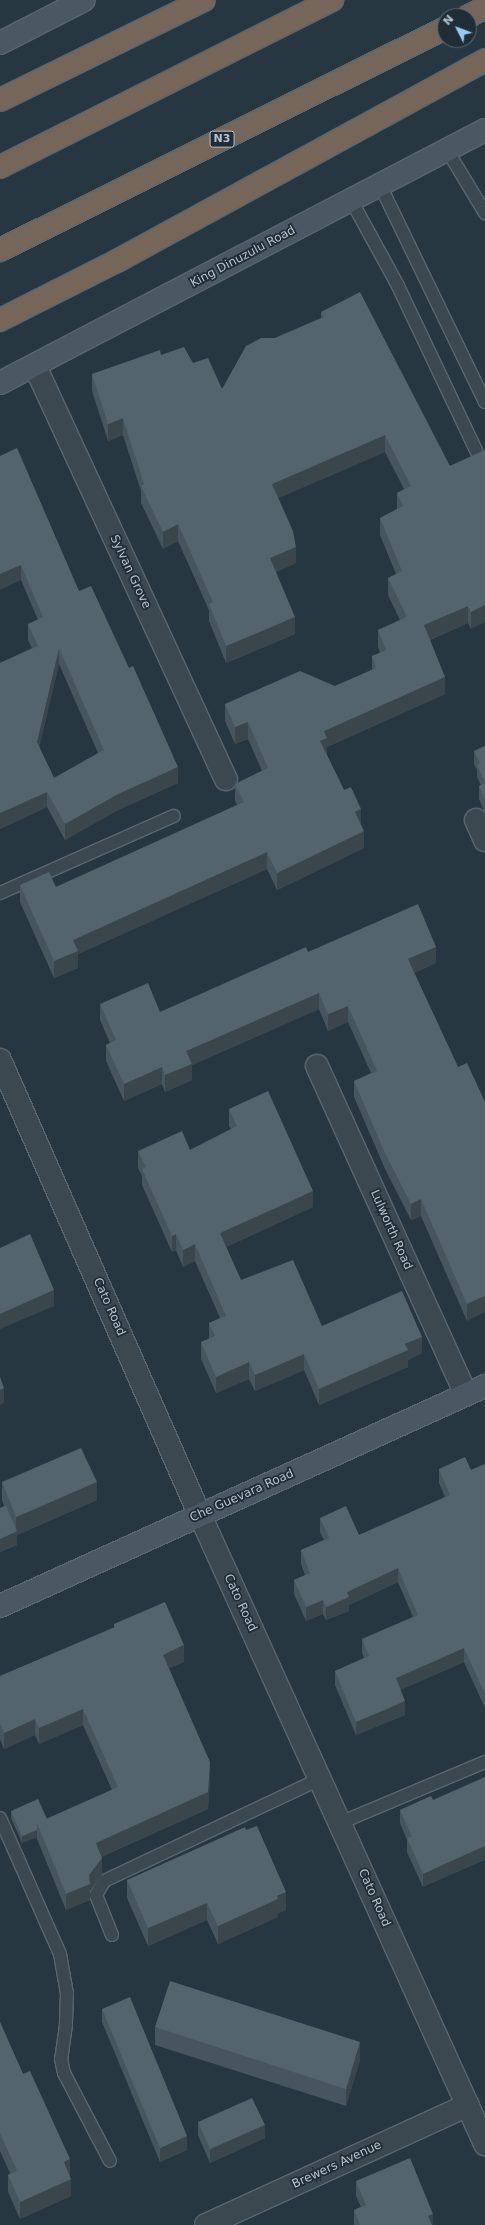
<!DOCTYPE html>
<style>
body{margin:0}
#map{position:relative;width:485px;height:2225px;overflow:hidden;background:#273741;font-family:"DejaVu Sans",sans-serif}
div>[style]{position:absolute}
.roads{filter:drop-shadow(1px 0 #59666e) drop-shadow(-1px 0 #59666e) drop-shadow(0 1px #59666e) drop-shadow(0 -1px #59666e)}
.lane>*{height:12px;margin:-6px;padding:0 6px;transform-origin:6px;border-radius:6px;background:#3b4850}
.street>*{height:22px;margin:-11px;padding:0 11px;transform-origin:11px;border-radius:11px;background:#3b4850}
.secondary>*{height:22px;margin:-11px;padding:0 11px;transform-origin:11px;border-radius:11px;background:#4a5863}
.highway>*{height:22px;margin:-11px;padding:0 11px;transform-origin:11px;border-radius:11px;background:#766559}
.wall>*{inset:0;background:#47565e}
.shaded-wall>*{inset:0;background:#3a464c}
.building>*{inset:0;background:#53646d}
span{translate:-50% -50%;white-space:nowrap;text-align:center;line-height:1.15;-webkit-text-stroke:3.5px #202d36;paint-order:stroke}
.shield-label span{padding:1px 3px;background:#202d36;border:1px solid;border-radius:3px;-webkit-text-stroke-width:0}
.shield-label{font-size:11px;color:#b8c3cb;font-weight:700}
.street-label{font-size:12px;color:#b8c3cb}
.north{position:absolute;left:437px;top:8px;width:40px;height:40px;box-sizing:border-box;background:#202d36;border:1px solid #5d6972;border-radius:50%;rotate:312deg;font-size:11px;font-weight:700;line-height:16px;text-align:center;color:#b8c3cb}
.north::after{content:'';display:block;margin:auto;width:14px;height:18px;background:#94cbf4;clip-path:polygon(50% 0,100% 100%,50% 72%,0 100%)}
</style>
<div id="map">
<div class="roads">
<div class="lane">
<i style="left:447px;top:150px;width:74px;rotate:58.9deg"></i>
<i style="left:380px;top:185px;width:241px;rotate:64.2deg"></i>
<i style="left:351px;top:200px;width:98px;rotate:61.3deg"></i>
<i style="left:398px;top:286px;width:191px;rotate:64.6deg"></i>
<i style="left:0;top:893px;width:190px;rotate:-23.9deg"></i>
<i style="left:0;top:1818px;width:149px;rotate:66.2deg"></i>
<i style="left:60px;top:1954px;width:40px;rotate:80deg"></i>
<i style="left:67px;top:1993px;width:32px;rotate:92deg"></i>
<i style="left:66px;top:2025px;width:34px;rotate:98deg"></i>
<i style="left:61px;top:2059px;width:14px;rotate:78deg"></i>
<i style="left:64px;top:2073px;width:99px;rotate:62.4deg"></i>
<i style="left:340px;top:1823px;width:157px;rotate:-22.8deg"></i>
<i style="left:112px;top:1935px;width:43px;rotate:-111.8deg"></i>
<i style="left:96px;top:1895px;width:16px;rotate:-60deg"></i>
<i style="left:104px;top:1881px;width:239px;rotate:-25.3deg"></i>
</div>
<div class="street">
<i style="left:35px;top:366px;width:455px;rotate:65.2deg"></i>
<i style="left:476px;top:820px;width:22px;rotate:66deg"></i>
<i style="left:0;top:1060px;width:497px;rotate:66.3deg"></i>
<i style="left:200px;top:1515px;width:691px;rotate:65.62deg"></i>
<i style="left:317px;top:1066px;width:360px;rotate:65.6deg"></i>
<i style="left:206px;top:2225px;width:288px;rotate:-24.6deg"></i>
</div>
<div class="secondary">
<i style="left:0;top:43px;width:94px;rotate:-27.1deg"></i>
<i style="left:0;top:383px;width:547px;rotate:-27.55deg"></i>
<i style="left:0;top:1606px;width:533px;rotate:-24.4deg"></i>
</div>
<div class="highway">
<i style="left:469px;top:16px;width:18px;rotate:-27deg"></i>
<i style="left:0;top:100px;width:227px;rotate:-26.1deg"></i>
<i style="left:0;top:167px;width:372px;rotate:-26.7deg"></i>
<i style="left:0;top:250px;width:497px;rotate:-26.5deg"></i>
<i style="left:0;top:320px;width:131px;rotate:-26.8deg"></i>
<i style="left:117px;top:261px;width:419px;rotate:-28.6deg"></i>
</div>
</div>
<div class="wall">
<i style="clip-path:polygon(321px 312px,450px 466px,485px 450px,471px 629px,468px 623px,430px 640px,445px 694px,327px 747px,327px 755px,361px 826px,364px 848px,277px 890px,267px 869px,78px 954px,78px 968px,54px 978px,20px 902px,20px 885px,56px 887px,237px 805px,235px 801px,235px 784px,262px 771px,248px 739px,235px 744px,225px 721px,225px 704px,335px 686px,372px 670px,372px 656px,380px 653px,378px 647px,378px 630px,400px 620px,388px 595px,388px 578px,396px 574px,380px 535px,380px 518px,397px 509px,397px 493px,404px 489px,385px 452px,278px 498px,296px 563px,276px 572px,295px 634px,226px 663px,209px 621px,209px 610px,178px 541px,163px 549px,141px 503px,141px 491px,123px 435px,108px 441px,92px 391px,92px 374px,161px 355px,193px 363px,222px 389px,275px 338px,321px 318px)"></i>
<i style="clip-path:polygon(evenodd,0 456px,79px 591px,178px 783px,118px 810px,65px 840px,47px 807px,0 829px,0 663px,32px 648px,28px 640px,28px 624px,38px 620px,21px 580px,0 456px,59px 664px,98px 753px,54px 778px,39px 747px,59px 664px)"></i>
<i style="clip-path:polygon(485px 746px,485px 813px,479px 799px,479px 786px,481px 785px,477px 777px,477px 770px,474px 764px,474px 751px)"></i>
<i style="clip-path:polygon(308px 952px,436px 963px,414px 973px,458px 1067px,485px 1102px,467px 1321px,421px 1216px,411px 1220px,385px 1169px,354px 1097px,354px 1081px,371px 1073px,348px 1022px,328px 1031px,319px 1009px,192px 1065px,192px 1080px,165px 1092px,162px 1084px,124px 1101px,106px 1061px,106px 1045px,110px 1043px,100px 1020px,100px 1004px,160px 1012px)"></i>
<i style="clip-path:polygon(229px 1109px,313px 1207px,226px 1247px,241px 1280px,322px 1326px,422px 1353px,408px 1360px,408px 1367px,319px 1405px,304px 1370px,255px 1391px,249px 1379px,216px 1393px,201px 1359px,201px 1342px,209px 1339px,209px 1323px,220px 1318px,195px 1261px,183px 1267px,176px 1250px,172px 1252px,142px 1185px,142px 1176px,138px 1168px,138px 1151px,190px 1150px,231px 1129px,229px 1126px)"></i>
<i style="clip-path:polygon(485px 1464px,485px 1708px,464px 1662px,400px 1690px,405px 1715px,356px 1735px,335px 1685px,335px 1671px,364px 1658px,362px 1653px,362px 1639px,413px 1617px,398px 1582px,349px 1605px,349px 1611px,326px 1620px,323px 1614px,306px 1621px,294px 1594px,294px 1580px,305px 1575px,301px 1564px,301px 1550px,324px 1540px,320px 1532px,320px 1518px,359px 1535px,445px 1497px,439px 1483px,439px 1469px,471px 1470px)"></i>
<i style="clip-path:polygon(2px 1482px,97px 1500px,17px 1535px,17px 1545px,0 1552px,0 1508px,4px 1506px,2px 1500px)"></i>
<i style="clip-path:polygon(114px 1624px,184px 1662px,169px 1668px,210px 1778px,208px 1809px,101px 1857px,102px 1874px,90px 1891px,90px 1900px,66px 1910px,37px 1839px,37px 1837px,22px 1843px,11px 1818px,11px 1811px,47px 1819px,112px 1790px,83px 1725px,39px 1744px,35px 1735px,4px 1749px,0 1739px,0 1676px,114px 1628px)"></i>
<i style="clip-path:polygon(431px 1796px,423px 1887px,407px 1852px,407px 1840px,400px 1823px,400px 1810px)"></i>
<i style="clip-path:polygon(127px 1880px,286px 1910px,278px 1913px,278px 1917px,218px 1944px,207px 1920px,148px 1946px,127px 1898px)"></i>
<i style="clip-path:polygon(102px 2009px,187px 2150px,160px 2162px,102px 2022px)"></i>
<i style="clip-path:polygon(0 2022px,23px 2074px,70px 2177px,71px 2196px,20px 2219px,8px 2192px,8px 2175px,10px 2173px,0 2151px)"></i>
<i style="clip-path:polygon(155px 2027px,360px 2060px,346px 2106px,155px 2045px)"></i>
<i style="clip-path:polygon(198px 2122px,265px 2138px,210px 2163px,198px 2135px)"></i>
<i style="clip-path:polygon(356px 2181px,433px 2225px,354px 2225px,354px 2210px,361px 2207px,356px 2196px)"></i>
</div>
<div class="shaded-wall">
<i style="clip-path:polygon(123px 418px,123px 435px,108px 441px,108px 424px)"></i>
<i style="clip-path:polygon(385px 435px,385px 452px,272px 501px,272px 484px)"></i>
<i style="clip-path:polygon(178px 524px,178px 541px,163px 549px,163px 532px)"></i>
<i style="clip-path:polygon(296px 547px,296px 563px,270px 575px,270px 558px)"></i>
<i style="clip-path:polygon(21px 565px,21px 580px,0 590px,0 574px)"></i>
<i style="clip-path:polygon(485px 605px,485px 622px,471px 629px,471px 612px)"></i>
<i style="clip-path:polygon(468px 606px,468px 623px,424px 642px,424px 625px)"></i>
<i style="clip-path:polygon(295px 617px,295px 634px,226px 663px,226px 646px)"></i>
<i style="clip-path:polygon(59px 648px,59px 664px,37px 757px,37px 742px)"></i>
<i style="clip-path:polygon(445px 677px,445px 694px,327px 747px,327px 755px,320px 741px,324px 731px)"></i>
<i style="clip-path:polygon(248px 722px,248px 739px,235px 744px,235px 727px)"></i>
<i style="clip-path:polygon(178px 767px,178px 783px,118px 810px,65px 840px,65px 824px,118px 794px)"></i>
<i style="clip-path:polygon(47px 792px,47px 807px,0 829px,0 813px)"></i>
<i style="clip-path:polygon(361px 809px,361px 826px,355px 812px)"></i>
<i style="clip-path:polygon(364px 831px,364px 848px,277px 890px,277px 873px)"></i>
<i style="clip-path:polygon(267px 852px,267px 869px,78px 954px,78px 968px,54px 978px,54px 961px,73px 940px)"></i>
<i style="clip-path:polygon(436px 947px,436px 963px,408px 976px,408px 959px)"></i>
<i style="clip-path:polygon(319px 993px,319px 1009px,192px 1065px,192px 1080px,165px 1092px,165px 1075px,186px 1051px)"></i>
<i style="clip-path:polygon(348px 1006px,348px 1022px,328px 1031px,328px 1014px)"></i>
<i style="clip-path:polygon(162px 1067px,162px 1084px,124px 1101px,124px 1084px)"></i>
<i style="clip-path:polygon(313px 1191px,313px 1207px,220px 1250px,220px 1233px)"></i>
<i style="clip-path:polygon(421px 1199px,421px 1216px,411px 1220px,411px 1204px)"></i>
<i style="clip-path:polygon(176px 1234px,176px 1250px,172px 1252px,172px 1236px)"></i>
<i style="clip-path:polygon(195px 1244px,195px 1261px,183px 1267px,183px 1250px)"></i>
<i style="clip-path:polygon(54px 1290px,54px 1306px,0 1329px,0 1314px)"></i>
<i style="clip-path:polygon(485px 1296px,485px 1312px,467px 1321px,467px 1304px)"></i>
<i style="clip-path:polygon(422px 1337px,422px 1353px,408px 1360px,408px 1367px,319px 1405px,319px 1389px,405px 1344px)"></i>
<i style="clip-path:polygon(304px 1354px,304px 1370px,255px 1391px,255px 1375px)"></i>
<i style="clip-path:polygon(249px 1362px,249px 1379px,216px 1393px,216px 1377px)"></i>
<i style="clip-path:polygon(4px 1388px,4px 1403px,0 1405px,0 1390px)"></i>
<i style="clip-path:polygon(97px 1482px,97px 1500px,17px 1535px,17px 1545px,0 1552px,0 1539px,16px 1532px,16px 1517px)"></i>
<i style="clip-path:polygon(398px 1568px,398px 1582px,349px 1605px,349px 1611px,326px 1620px,326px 1607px,347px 1592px)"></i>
<i style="clip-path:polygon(323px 1600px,323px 1614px,306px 1621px,306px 1607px)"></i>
<i style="clip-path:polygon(184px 1645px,184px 1662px,163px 1671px,163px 1655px)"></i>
<i style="clip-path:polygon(464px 1648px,464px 1662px,396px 1692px,396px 1678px)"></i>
<i style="clip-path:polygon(405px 1701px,405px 1715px,356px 1735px,356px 1722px)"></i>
<i style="clip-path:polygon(83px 1709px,83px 1725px,39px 1744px,39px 1728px)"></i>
<i style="clip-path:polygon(35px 1719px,35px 1735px,4px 1749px,4px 1733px)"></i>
<i style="clip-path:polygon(210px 1762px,210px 1778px,208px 1809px,96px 1859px,96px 1843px)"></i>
<i style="clip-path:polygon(37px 1830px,37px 1837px,22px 1843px,22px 1836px)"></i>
<i style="clip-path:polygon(485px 1846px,485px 1860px,423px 1887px,423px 1874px)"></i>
<i style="clip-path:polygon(102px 1858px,102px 1874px,90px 1891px,90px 1900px,66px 1910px,66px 1894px,89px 1875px)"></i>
<i style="clip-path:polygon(286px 1892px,286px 1910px,278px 1913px,278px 1917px,218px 1944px,218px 1926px)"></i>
<i style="clip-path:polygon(207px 1903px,207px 1920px,148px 1946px,148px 1928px)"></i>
<i style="clip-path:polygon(360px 2042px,360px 2060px,346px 2106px,346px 2089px)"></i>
<i style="clip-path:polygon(265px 2125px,265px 2138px,210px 2163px,210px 2149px)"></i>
<i style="clip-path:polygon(187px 2136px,187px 2150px,160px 2162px,160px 2148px)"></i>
<i style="clip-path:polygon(70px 2159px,70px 2177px,64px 2162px)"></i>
<i style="clip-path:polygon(71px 2179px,71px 2196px,20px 2219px,20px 2202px)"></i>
<i style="clip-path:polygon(433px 2214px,433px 2225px,428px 2225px,428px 2216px)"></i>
</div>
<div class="building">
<i style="clip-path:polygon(360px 292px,450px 466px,485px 450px,485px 605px,471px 612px,468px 606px,424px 625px,445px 677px,324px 731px,327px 738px,320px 741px,344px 790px,351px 787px,361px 809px,355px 812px,364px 831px,277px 873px,267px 852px,73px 940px,78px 951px,54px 961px,20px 885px,49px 872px,56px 887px,244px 802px,235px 784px,268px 768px,248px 722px,235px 727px,225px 704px,300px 671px,335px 686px,376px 668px,372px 656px,386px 650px,378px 630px,407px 617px,388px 578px,402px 571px,380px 518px,403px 506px,397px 493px,411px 486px,385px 435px,272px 484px,293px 531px,296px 547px,270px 558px,295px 617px,226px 646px,209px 604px,213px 602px,178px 524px,163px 532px,141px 486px,144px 484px,123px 418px,108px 424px,92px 374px,160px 350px,161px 355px,184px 347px,193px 363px,208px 358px,222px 389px,246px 346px,261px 338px,275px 338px,324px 317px,321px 312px)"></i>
<i style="clip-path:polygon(evenodd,17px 448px,79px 591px,91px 586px,129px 668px,133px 666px,178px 767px,118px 794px,65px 824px,47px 792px,0 813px,0 663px,38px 646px,28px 624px,43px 617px,21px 565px,0 574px,0 456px,17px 448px,59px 648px,104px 750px,54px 778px,37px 742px,59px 648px)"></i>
<i style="clip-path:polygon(485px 746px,485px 782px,477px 765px,480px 763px,474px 751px)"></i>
<i style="clip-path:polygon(485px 783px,485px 800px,479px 786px)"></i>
<i style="clip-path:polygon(418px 904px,436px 947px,408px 959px,458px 1067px,467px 1063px,485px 1102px,485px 1296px,467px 1304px,421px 1199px,411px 1204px,385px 1153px,354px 1081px,377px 1071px,348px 1006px,328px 1014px,319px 993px,186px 1051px,192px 1064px,165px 1075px,162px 1067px,124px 1084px,106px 1045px,116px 1040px,100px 1004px,148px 983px,160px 1012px,306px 947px,308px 952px)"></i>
<i style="clip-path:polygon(268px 1091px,313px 1191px,220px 1233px,241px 1280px,293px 1260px,322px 1326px,402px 1291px,422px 1337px,405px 1344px,408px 1350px,319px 1389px,304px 1354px,255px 1375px,249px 1362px,216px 1377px,201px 1342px,215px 1336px,209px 1323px,226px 1316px,195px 1244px,183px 1250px,176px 1234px,172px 1236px,142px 1169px,146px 1167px,138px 1151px,182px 1131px,190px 1150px,237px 1126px,229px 1109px)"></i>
<i style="clip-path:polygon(30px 1234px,54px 1290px,0 1314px,0 1248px)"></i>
<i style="clip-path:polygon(0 1377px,4px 1388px,0 1390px)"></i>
<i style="clip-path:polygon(81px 1448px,97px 1482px,16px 1517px,2px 1482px)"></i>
<i style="clip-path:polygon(465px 1457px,471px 1470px,485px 1464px,485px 1694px,464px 1648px,396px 1678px,405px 1701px,356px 1722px,335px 1671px,369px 1656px,362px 1639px,418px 1615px,398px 1568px,347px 1592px,349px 1597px,326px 1607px,323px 1600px,306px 1607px,294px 1580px,310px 1573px,301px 1550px,329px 1538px,320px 1518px,346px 1506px,359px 1535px,450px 1495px,439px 1469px)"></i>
<i style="clip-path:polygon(6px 1506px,17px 1531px,0 1539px,0 1508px)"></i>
<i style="clip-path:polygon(165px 1602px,184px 1645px,163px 1655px,210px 1762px,208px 1792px,96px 1843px,102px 1858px,89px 1875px,90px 1884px,66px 1894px,37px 1823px,118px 1787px,83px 1709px,39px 1728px,35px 1719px,4px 1733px,0 1723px,0 1676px,115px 1627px,114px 1624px)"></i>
<i style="clip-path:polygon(485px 1777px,485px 1846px,423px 1874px,407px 1838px,412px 1837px,400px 1810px,431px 1796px,433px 1800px)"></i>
<i style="clip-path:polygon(38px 1799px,47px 1819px,37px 1823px,37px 1830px,22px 1836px,11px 1811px)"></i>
<i style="clip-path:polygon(257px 1826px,286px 1892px,277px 1896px,278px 1899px,218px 1926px,207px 1903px,148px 1928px,127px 1880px,245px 1827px,246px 1830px)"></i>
<i style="clip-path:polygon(170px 1981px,360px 2042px,346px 2089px,155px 2027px)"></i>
<i style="clip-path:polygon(130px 1997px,187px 2136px,160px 2148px,102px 2009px)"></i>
<i style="clip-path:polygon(0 2022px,23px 2074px,30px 2071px,70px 2159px,64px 2162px,71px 2179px,20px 2202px,8px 2175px,17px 2171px,0 2133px)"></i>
<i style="clip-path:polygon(252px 2098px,265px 2125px,210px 2149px,198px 2122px)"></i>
<i style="clip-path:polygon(410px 2158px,433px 2214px,428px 2216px,432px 2225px,360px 2225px,354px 2210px,366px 2205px,356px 2181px)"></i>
</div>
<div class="shield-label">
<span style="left:222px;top:139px">N3</span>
</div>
<div class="street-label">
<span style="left:243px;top:257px;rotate:-28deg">King Dinuzulu Road</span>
<span style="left:130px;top:572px;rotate:65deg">Sylvan Grove</span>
<span style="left:391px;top:1230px;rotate:66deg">Lulworth Road</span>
<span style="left:109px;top:1307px;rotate:66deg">Cato Road</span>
<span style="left:242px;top:1496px;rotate:-24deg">Che Guevara Road</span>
<span style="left:240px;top:1603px;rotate:65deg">Cato Road</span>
<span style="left:374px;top:1898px;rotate:66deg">Cato Road</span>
<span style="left:337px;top:2165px;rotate:-25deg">Brewers Avenue</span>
</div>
<div class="north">N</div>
</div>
